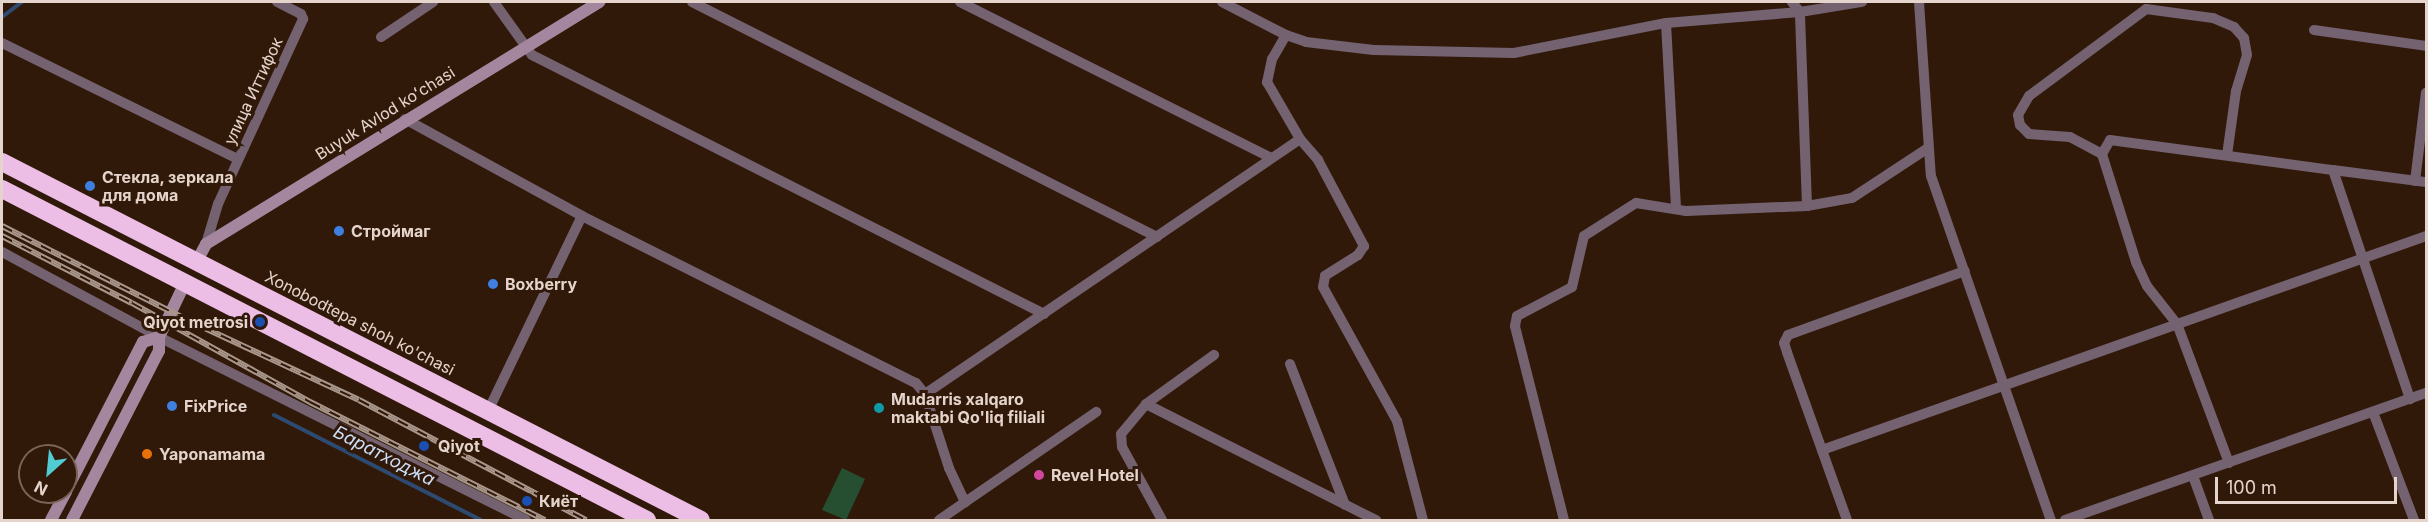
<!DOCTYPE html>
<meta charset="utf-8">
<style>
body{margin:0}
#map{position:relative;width:2428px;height:522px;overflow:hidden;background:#31190a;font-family:Inter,sans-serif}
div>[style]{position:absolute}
.green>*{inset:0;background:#264e31}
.stream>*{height:4px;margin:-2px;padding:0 2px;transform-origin:2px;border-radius:2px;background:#2d4a70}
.street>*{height:10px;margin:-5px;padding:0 5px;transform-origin:5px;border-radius:5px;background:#746271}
.secondary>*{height:12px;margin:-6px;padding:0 6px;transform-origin:6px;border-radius:6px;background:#a4879f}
.highway>*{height:18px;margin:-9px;padding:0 9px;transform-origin:9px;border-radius:9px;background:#ecbee5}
.rail>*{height:6px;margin-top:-3px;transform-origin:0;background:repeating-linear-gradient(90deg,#31190a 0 11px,#aa978c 0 22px);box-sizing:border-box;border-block:2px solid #aa978c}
.dots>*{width:16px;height:16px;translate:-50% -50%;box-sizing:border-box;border:3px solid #31190a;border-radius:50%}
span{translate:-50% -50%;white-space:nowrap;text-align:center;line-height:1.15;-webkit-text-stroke:6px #31190a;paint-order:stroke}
.street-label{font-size:16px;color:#e5d4cb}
.poi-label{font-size:16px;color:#e5d4cb;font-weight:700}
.left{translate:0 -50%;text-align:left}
.right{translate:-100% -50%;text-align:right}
.water-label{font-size:18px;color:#cbdff8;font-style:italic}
.frame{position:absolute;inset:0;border:3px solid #e5d4cb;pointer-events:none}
.north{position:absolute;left:18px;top:444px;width:60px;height:60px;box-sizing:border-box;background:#31190a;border:2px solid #796457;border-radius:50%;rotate:207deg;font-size:16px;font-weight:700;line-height:24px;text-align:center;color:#e5d4cb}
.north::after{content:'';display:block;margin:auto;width:21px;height:27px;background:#51ccd3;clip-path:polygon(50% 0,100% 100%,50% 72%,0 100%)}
.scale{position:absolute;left:2215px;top:477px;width:182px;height:27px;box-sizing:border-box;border:3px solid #e5d4cb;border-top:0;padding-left:8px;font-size:18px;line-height:21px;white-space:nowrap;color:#e5d4cb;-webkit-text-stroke:4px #31190a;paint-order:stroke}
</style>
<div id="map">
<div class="green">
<i style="clip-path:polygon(842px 468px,865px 479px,846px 520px,822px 510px)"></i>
</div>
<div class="stream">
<i style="left:2px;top:17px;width:25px;rotate:-37deg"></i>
<i style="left:274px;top:415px;width:232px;rotate:26.9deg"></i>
</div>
<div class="street">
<i style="left:494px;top:2px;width:65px;rotate:54.4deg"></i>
<i style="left:532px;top:55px;width:574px;rotate:26.83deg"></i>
<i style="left:692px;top:2px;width:521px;rotate:26.81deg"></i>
<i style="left:960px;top:2px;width:348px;rotate:26.6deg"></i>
<i style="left:1222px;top:2px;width:72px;rotate:27.3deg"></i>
<i style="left:1286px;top:35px;width:21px;rotate:19deg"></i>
<i style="left:1306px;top:42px;width:68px;rotate:6.7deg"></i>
<i style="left:1374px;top:50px;width:140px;rotate:1.2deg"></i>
<i style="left:1514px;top:53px;width:155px;rotate:-11.2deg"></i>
<i style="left:1666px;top:23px;width:134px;rotate:-4.7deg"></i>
<i style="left:1800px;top:12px;width:63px;rotate:-9.2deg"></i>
<i style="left:1919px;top:2px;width:174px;rotate:86.1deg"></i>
<i style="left:1931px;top:176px;width:364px;rotate:70.8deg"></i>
<i style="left:1666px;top:23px;width:184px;rotate:86.9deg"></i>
<i style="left:2314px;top:30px;width:113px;rotate:8.1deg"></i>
<i style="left:1286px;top:35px;width:28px;rotate:120deg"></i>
<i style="left:1272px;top:59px;width:24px;rotate:102deg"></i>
<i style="left:1267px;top:82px;width:66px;rotate:59.9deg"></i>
<i style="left:1300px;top:139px;width:28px;rotate:49deg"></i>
<i style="left:1318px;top:160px;width:98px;rotate:61.9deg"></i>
<i style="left:1364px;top:246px;width:11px;rotate:124deg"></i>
<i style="left:1358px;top:255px;width:39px;rotate:148deg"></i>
<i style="left:1325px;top:276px;width:11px;rotate:100deg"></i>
<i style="left:1323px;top:287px;width:153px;rotate:61.1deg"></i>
<i style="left:1397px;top:421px;width:102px;rotate:75.3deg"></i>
<i style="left:381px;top:37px;width:63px;rotate:-33.9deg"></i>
<i style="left:2px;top:43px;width:263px;rotate:26.2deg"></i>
<i style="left:405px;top:119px;width:202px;rotate:28.7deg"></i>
<i style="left:582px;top:216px;width:373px;rotate:26.6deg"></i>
<i style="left:916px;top:383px;width:14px;rotate:51deg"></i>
<i style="left:925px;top:394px;width:78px;rotate:72deg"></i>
<i style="left:949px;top:468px;width:38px;rotate:65deg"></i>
<i style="left:2102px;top:154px;width:36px;rotate:-152deg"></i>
<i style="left:2070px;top:137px;width:41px;rotate:-175.8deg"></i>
<i style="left:2029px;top:134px;width:13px;rotate:-135deg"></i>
<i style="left:2020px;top:125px;width:10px;rotate:-101deg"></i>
<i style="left:2018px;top:115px;width:22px;rotate:-60deg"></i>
<i style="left:2029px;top:96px;width:146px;rotate:-36.6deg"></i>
<i style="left:2146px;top:9px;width:68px;rotate:7.7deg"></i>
<i style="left:2213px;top:18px;width:23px;rotate:23deg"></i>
<i style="left:2234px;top:27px;width:15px;rotate:48deg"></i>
<i style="left:2244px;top:38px;width:17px;rotate:80deg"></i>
<i style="left:2247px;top:55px;width:38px;rotate:107deg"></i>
<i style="left:2236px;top:91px;width:65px;rotate:98deg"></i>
<i style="left:2333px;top:170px;width:94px;rotate:7.4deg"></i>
<i style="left:2415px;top:181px;width:89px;rotate:-82.9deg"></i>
<i style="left:1807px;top:206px;width:46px;rotate:-10.1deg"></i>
<i style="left:1852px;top:198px;width:91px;rotate:-33.3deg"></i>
<i style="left:206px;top:244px;width:42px;rotate:-73.3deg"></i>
<i style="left:218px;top:204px;width:204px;rotate:-65.3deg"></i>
<i style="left:303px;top:19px;width:5px;rotate:-112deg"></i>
<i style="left:301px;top:14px;width:27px;rotate:-153deg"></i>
<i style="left:2px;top:252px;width:179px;rotate:28.4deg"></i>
<i style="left:159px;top:337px;width:410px;rotate:26.5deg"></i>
<i style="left:1290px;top:364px;width:151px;rotate:68.7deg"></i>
<i style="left:925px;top:394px;width:453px;rotate:-34.2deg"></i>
<i style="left:1146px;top:404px;width:258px;rotate:26.8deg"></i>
<i style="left:488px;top:411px;width:216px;rotate:-64.3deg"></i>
<i style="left:2373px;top:412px;width:116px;rotate:69.2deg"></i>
<i style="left:1822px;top:450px;width:641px;rotate:-19.51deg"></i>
<i style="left:2229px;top:463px;width:148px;rotate:-110.5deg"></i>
<i style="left:2177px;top:324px;width:48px;rotate:-128.3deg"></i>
<i style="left:2147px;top:286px;width:26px;rotate:-115deg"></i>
<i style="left:2136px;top:262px;width:113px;rotate:-107.5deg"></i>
<i style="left:2102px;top:154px;width:16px;rotate:-60deg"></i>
<i style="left:2110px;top:140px;width:225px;rotate:7.7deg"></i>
<i style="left:2333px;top:170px;width:242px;rotate:71.4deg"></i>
<i style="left:2193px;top:476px;width:47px;rotate:70deg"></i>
<i style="left:939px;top:520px;width:191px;rotate:-34.5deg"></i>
<i style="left:1162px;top:520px;width:83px;rotate:-118.7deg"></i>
<i style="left:1122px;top:447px;width:13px;rotate:-94deg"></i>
<i style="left:1121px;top:434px;width:39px;rotate:-50deg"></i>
<i style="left:1146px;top:404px;width:84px;rotate:-35.8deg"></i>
<i style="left:1564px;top:520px;width:200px;rotate:-104.2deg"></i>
<i style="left:1515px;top:326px;width:10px;rotate:-79deg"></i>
<i style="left:1517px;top:316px;width:62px;rotate:-27.8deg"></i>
<i style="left:1572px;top:287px;width:52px;rotate:-76.8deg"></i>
<i style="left:1584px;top:236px;width:62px;rotate:-32.4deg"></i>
<i style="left:1636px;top:203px;width:51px;rotate:9.1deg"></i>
<i style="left:1686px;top:211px;width:121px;rotate:-2.4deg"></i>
<i style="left:1807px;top:206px;width:194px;rotate:-92.1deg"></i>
<i style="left:1800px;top:12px;width:13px;rotate:-129deg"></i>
<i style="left:1847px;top:520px;width:178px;rotate:-109.7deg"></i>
<i style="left:1787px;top:352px;width:9px;rotate:-108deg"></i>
<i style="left:1784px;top:343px;width:9px;rotate:-63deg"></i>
<i style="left:1788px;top:335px;width:188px;rotate:-19.9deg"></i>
<i style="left:2065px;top:520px;width:383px;rotate:-19.4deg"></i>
</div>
<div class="secondary">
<i style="left:197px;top:261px;width:19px;rotate:-62deg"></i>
<i style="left:206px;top:244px;width:462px;rotate:-31.6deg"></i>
<i style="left:66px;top:491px;width:168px;rotate:-62.7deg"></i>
<i style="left:143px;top:342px;width:17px;rotate:-17deg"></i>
<i style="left:51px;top:520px;width:32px;rotate:-62deg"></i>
<i style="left:72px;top:520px;width:190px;rotate:-62.8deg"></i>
<i style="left:159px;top:351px;width:14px;rotate:-90deg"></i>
<i style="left:159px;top:337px;width:60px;rotate:-64.3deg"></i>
</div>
<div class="highway">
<i style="left:2px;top:162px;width:785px;rotate:27.12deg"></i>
<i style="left:2px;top:189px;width:725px;rotate:27.17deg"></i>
</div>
<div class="rail">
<i style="left:2px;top:226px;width:201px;rotate:26.9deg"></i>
<i style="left:181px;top:317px;width:196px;rotate:25deg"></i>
<i style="left:359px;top:400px;width:257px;rotate:27.9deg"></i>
<i style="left:2px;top:236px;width:146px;rotate:27.3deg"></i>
<i style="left:132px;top:303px;width:204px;rotate:29.1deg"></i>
<i style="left:310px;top:402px;width:263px;rotate:26.7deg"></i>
</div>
<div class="dots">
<i style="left:90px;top:186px;background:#3f7fe0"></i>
<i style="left:339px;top:231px;background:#3f7fe0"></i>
<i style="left:493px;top:284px;background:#3f7fe0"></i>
<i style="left:260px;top:322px;background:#1a4fb4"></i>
<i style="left:172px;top:406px;background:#3f7fe0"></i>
<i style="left:879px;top:408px;background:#0f9aa8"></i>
<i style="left:424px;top:446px;background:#1a4fb4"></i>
<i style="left:147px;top:454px;background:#e8710a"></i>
<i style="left:1039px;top:475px;background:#d1479c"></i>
<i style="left:527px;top:501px;background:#1a4fb4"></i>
</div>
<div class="street-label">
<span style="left:253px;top:91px;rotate:-65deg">улица Иттифок</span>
<span style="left:385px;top:113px;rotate:-32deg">Buyuk Avlod koʻchasi</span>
<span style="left:360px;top:323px;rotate:27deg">Xonobodtepa shoh ko'chasi</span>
</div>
<div class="poi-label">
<span class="left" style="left:102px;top:186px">Стекла, зеркала<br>для дома</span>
<span class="left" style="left:351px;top:231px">Строймаг</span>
<span class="left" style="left:505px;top:284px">Boxberry</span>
<span class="right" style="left:248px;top:322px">Qiyot metrosi</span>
<span class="left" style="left:891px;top:408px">Mudarris xalqaro<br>maktabi Qo'liq filiali</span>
<span class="left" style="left:184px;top:406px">FixPrice</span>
<span class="left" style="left:438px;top:446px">Qiyot</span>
<span class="left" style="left:159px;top:454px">Yaponamama</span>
<span class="left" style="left:1051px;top:475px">Revel Hotel</span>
<span class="left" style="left:539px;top:501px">Киёт</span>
</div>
<div class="water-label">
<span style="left:384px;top:456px;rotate:27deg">Баратходжа</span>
</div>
<div class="frame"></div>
<div class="north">N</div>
<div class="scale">100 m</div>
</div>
